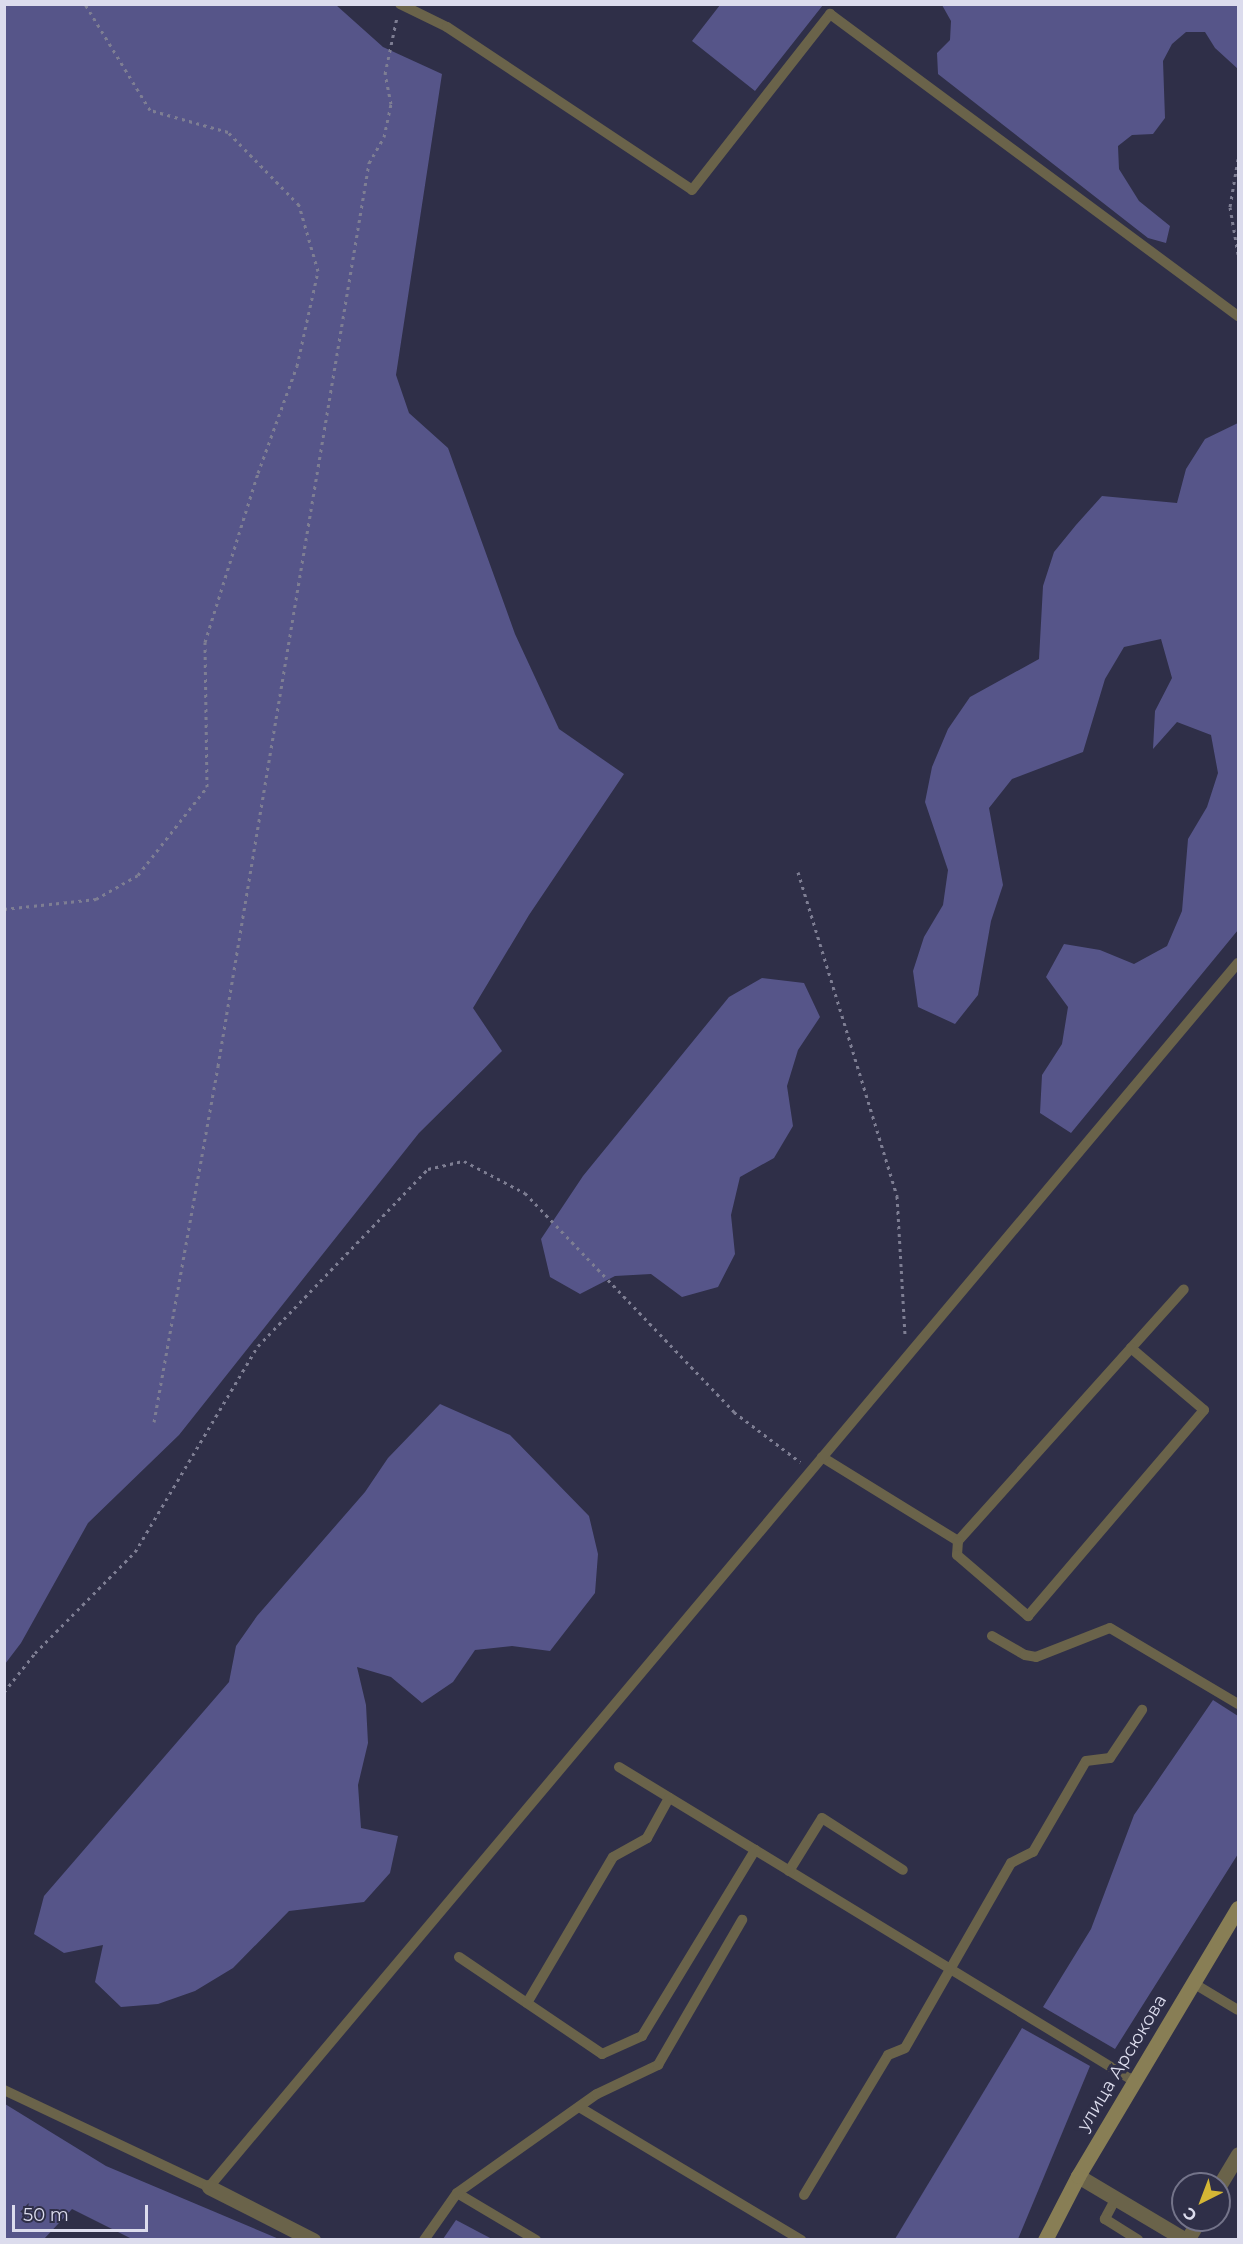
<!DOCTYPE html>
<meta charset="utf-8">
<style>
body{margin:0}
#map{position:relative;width:1243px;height:2244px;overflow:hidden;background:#2f2f48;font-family:Montserrat,sans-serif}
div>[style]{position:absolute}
.green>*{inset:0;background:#565589}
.path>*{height:3px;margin-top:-1.5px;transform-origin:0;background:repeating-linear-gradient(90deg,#7e7e93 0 3px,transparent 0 7.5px)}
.lane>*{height:10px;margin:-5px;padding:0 5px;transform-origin:5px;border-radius:5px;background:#6a634a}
.street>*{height:15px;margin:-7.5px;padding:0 7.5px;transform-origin:7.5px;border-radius:7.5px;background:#6a634a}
.secondary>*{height:15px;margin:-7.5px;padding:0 7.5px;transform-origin:7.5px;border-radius:7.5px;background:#887e55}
span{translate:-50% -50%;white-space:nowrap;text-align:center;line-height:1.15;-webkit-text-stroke:6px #2f2f48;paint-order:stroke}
.street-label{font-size:18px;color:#dcdced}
.frame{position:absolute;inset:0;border:6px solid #dcdced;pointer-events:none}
.north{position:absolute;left:1171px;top:2172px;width:60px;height:60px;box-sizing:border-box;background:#2f2f48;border:2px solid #74748a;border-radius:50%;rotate:222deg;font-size:16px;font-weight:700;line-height:24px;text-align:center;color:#dcdced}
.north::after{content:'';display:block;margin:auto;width:21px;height:27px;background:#d4b635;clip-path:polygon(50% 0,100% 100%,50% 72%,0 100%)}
.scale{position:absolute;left:12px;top:2205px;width:136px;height:27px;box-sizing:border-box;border:3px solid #dcdced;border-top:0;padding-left:8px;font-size:18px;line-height:21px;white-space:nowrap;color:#dcdced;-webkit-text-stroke:4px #2f2f48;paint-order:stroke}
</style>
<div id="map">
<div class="green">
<i style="clip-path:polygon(5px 4px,336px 5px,383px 47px,442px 74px,396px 375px,409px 413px,448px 448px,515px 634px,559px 729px,624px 774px,529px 915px,473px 1008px,502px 1051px,419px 1133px,179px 1435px,88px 1523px,21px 1643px,5px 1664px)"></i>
<i style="clip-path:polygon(720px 5px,720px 4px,823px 5px,755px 91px,692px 41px)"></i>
<i style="clip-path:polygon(942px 5px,1238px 5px,1238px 69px,1215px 48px,1205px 32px,1186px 32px,1172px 44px,1163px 61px,1165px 118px,1153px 134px,1132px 135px,1118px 146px,1119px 169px,1139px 201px,1170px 226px,1166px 243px,1148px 238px,938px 74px,937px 53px,950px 40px,951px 21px)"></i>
<i style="clip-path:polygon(1238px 423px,1238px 930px,1071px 1133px,1040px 1113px,1042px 1075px,1062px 1044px,1068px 1007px,1046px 977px,1064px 944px,1100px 950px,1134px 964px,1167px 946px,1182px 911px,1188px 839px,1207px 807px,1218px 773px,1211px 735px,1177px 722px,1153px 749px,1155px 711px,1172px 678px,1161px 639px,1124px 647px,1105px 679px,1083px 752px,1012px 779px,989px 808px,1003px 885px,991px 921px,978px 995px,955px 1024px,918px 1007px,913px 971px,924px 937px,943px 905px,948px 870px,925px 802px,932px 767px,948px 729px,970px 697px,1039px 659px,1043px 586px,1054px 552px,1076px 525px,1102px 496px,1177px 503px,1186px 469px,1205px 439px)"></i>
<i style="clip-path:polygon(762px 978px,804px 983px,820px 1017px,798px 1050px,787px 1086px,793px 1126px,774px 1158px,740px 1177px,731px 1215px,735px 1254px,718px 1287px,682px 1297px,651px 1274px,615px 1276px,580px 1294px,550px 1277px,541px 1239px,583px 1176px,729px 997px)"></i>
<i style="clip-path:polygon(440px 1404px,510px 1435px,589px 1516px,598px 1554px,595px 1593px,550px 1651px,512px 1646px,475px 1650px,453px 1682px,422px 1703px,391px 1677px,357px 1667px,366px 1705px,368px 1743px,358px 1785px,361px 1828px,398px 1836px,390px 1873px,364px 1902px,289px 1911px,233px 1968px,195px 1991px,158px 2004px,121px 2007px,95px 1982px,103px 1945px,64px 1953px,34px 1934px,44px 1896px,229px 1682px,236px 1646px,257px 1616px,365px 1492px,388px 1458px)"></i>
<i style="clip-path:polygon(1213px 1700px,1238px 1716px,1238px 1854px,1115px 2049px,1043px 2007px,1091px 1929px,1134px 1815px)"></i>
<i style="clip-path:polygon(1022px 2028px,1090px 2066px,1018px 2239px,895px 2239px)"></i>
<i style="clip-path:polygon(5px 2104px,106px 2166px,279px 2239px,132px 2239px,72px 2209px,44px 2239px,5px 2239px)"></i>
<i style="clip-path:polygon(456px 2220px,492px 2239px,443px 2239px)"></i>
</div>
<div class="path">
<i style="left:1238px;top:159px;width:49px;rotate:99.5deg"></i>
<i style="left:1230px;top:207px;width:48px;rotate:80.3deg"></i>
<i style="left:798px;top:872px;width:339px;rotate:73deg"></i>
<i style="left:897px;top:1196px;width:140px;rotate:86.7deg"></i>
<i style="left:4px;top:909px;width:93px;rotate:-6.2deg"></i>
<i style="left:96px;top:899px;width:48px;rotate:-29.7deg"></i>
<i style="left:138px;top:875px;width:112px;rotate:-51.9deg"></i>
<i style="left:207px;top:787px;width:145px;rotate:-90.8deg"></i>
<i style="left:205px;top:642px;width:177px;rotate:-72.6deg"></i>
<i style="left:258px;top:473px;width:114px;rotate:-70deg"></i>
<i style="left:297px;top:366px;width:97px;rotate:-77.5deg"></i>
<i style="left:318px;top:271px;width:69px;rotate:-106.1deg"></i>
<i style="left:299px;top:205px;width:102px;rotate:-134.2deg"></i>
<i style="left:228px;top:132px;width:81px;rotate:-164.2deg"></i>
<i style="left:150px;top:110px;width:124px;rotate:-121.5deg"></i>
<i style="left:154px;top:1422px;width:362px;rotate:-79.8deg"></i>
<i style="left:218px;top:1066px;width:916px;rotate:-80.51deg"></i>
<i style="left:369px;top:163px;width:30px;rotate:-60deg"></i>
<i style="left:384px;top:137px;width:34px;rotate:-78deg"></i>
<i style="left:391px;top:104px;width:31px;rotate:-101deg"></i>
<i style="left:385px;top:74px;width:58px;rotate:-78.1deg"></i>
<i style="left:4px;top:1692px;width:50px;rotate:-51.5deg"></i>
<i style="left:35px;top:1653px;width:142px;rotate:-45.3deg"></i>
<i style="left:135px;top:1552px;width:240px;rotate:-59.2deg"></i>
<i style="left:258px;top:1346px;width:245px;rotate:-46.2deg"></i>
<i style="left:428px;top:1169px;width:37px;rotate:-13deg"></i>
<i style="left:464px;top:1161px;width:69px;rotate:27.7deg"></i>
<i style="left:525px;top:1193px;width:303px;rotate:46.3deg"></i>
<i style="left:734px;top:1412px;width:83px;rotate:37.1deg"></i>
</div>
<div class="lane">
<i style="left:400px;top:4px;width:52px;rotate:26.1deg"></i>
<i style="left:447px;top:27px;width:294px;rotate:33.6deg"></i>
<i style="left:692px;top:190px;width:224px;rotate:-51.9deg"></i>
<i style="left:830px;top:14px;width:508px;rotate:36.51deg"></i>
<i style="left:822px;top:1457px;width:160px;rotate:31.7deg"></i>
<i style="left:958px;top:1541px;width:338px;rotate:-48.1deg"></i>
<i style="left:958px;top:1541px;width:14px;rotate:94deg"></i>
<i style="left:957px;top:1555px;width:94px;rotate:40.7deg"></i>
<i style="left:1028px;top:1616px;width:271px;rotate:-49.5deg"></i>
<i style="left:1204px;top:1410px;width:96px;rotate:-139.7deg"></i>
<i style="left:992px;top:1636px;width:38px;rotate:30deg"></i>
<i style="left:1025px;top:1655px;width:11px;rotate:10deg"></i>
<i style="left:1036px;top:1657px;width:79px;rotate:-21.4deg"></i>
<i style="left:1110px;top:1628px;width:149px;rotate:30.7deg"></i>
<i style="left:619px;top:1767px;width:603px;rotate:31.37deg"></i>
<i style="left:789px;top:1871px;width:62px;rotate:-58.1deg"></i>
<i style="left:822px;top:1818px;width:96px;rotate:32.7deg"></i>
<i style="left:459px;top:1957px;width:173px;rotate:34.1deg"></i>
<i style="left:602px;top:2054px;width:44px;rotate:-24.2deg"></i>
<i style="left:642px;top:2036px;width:218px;rotate:-58.7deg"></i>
<i style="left:1193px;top:1983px;width:52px;rotate:31deg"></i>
<i style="left:527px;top:2003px;width:169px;rotate:-59.5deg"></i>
<i style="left:613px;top:1857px;width:39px;rotate:-29deg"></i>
<i style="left:647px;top:1838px;width:46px;rotate:-61.2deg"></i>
<i style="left:4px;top:2090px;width:227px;rotate:25.3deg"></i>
<i style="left:209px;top:2187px;width:1599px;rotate:-49.95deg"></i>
<i style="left:579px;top:2107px;width:259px;rotate:30.9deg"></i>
<i style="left:457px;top:2193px;width:92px;rotate:30.7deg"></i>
<i style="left:804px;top:2195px;width:163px;rotate:-59deg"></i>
<i style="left:888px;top:2055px;width:18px;rotate:-22deg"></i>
<i style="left:905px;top:2048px;width:213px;rotate:-60.2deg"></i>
<i style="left:1011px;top:1863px;width:25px;rotate:-27deg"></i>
<i style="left:1033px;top:1852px;width:105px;rotate:-59.8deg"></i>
<i style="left:1086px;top:1761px;width:24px;rotate:-7deg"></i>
<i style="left:1110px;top:1758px;width:58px;rotate:-56.3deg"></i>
<i style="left:1116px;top:2198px;width:24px;rotate:118deg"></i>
<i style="left:1105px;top:2219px;width:39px;rotate:32deg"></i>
<i style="left:424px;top:2240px;width:57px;rotate:-54.9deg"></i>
<i style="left:457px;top:2193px;width:171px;rotate:-35.3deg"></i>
<i style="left:597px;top:2094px;width:68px;rotate:-25.4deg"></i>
<i style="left:658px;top:2065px;width:168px;rotate:-59.9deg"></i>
</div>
<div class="street">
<i style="left:1078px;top:2176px;width:126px;rotate:30.7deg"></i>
<i style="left:1219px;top:2186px;width:37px;rotate:-59deg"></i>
<i style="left:209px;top:2187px;width:117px;rotate:27deg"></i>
<i style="left:1187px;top:2240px;width:23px;rotate:-59deg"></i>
</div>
<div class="secondary">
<i style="left:1045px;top:2240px;width:72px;rotate:-62.7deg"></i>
<i style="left:1078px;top:2176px;width:312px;rotate:-59.2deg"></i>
</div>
<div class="street-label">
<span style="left:1122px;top:2063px;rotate:-59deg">улица Арсюкова</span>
</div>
<div class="frame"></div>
<div class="north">С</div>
<div class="scale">50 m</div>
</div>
